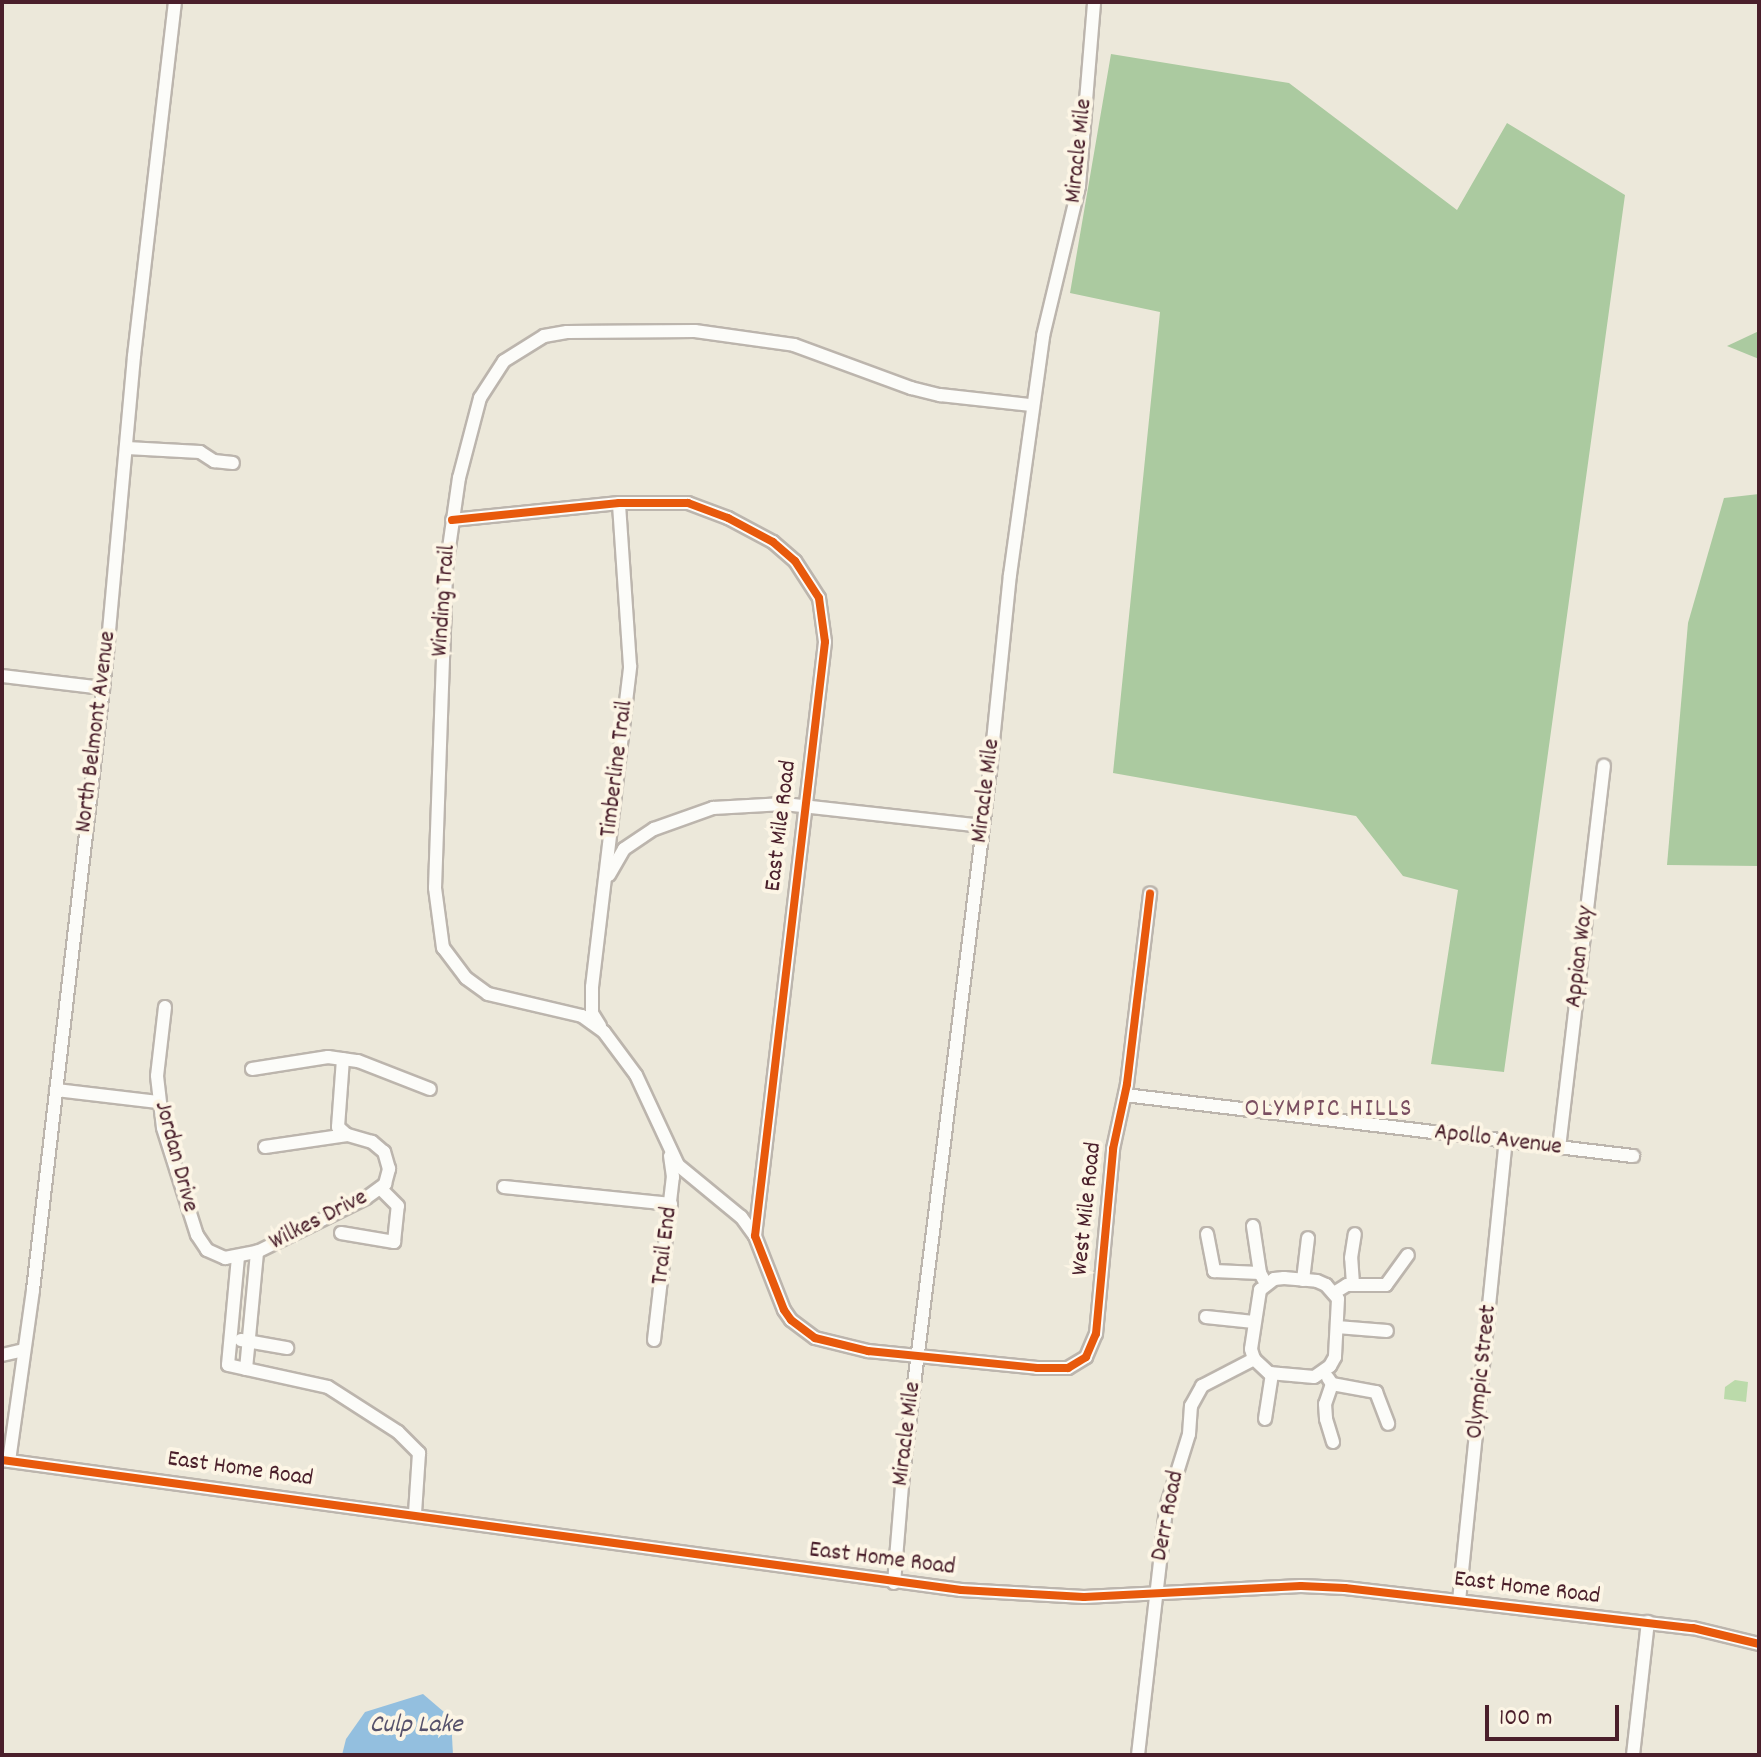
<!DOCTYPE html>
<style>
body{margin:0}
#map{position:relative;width:1761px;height:1757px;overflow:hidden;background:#ece8da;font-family:Dekko,sans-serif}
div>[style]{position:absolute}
.green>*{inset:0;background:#bbdaaa}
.forest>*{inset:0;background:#abcaa0}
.water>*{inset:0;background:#93bfdf}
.roads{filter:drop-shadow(2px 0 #bcb5ad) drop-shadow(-2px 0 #bcb5ad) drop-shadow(0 2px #bcb5ad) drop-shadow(0 -2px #bcb5ad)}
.minor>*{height:12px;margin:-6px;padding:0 6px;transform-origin:6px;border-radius:6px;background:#fcfcf9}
.cycleway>*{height:8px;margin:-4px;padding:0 4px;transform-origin:4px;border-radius:4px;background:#e8590c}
span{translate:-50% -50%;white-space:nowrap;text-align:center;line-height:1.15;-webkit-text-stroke:8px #fcf5e5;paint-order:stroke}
.street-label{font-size:24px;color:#4a1f2b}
.neighbourhood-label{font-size:26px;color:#7b4f61;letter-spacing:2px}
.water-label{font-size:26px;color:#56516b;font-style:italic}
.frame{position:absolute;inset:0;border:4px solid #4a1f2b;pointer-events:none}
.scale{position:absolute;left:1485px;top:1705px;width:134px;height:36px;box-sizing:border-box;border:4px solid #4a1f2b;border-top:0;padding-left:10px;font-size:24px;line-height:28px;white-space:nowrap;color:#4a1f2b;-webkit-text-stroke:6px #fcf5e5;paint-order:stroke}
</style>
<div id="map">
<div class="green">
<i style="clip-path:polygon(1735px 1380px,1748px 1382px,1746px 1402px,1724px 1399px,1725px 1387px)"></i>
</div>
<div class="forest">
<i style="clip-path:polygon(1111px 54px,1289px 83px,1457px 210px,1507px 123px,1625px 195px,1504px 1072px,1431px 1064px,1458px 890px,1403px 876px,1356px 816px,1113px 773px,1160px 312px,1070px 293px)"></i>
<i style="clip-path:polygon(1759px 331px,1759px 359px,1727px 346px)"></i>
<i style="clip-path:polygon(1759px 494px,1759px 866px,1667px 865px,1688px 623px,1724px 498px)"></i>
</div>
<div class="water">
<i style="clip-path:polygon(423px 1694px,451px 1718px,453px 1755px,342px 1755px,346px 1739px,365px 1712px)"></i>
</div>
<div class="roads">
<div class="minor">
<i style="left:127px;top:448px;width:73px;rotate:3.1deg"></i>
<i style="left:200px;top:452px;width:17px;rotate:33deg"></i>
<i style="left:214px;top:461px;width:19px;rotate:6deg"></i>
<i style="left:452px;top:520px;width:168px;rotate:-5.8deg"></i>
<i style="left:619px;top:503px;width:69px"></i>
<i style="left:688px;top:503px;width:43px;rotate:20.6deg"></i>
<i style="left:728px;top:518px;width:51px;rotate:28.1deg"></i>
<i style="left:773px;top:542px;width:29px;rotate:41deg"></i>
<i style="left:795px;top:561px;width:44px;rotate:57deg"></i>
<i style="left:819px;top:598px;width:44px;rotate:82.2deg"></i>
<i style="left:825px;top:642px;width:598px;rotate:96.72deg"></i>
<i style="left:755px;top:1236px;width:79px;rotate:68.6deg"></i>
<i style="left:784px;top:1310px;width:12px;rotate:55deg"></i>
<i style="left:791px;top:1320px;width:30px;rotate:37deg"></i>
<i style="left:815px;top:1338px;width:55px;rotate:13.8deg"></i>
<i style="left:868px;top:1351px;width:170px;rotate:5.7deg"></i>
<i style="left:1037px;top:1368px;width:31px"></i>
<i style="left:1068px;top:1368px;width:21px;rotate:-31deg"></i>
<i style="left:1086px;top:1357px;width:25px;rotate:-67deg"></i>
<i style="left:1096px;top:1334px;width:186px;rotate:-84.7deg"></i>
<i style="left:1113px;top:1149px;width:66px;rotate:-77.8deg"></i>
<i style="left:1127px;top:1084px;width:192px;rotate:-83.1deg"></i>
<i style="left:2px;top:676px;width:102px;rotate:6.8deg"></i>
<i style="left:609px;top:875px;width:30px;rotate:-60deg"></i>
<i style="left:624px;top:849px;width:36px;rotate:-34deg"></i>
<i style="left:654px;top:829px;width:63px;rotate:-19.6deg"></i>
<i style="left:713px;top:808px;width:71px;rotate:-3.2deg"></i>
<i style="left:784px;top:804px;width:200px;rotate:6.3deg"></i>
<i style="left:165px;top:1007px;width:69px;rotate:96.6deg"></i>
<i style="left:157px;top:1076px;width:52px;rotate:83.4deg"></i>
<i style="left:163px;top:1128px;width:112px;rotate:72.4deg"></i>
<i style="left:197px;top:1235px;width:18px;rotate:56deg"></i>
<i style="left:207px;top:1250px;width:20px;rotate:24deg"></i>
<i style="left:225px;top:1258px;width:33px;rotate:-11deg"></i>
<i style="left:257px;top:1252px;width:122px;rotate:-26.4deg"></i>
<i style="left:366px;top:1198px;width:24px;rotate:-36deg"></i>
<i style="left:385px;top:1184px;width:16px;rotate:-75deg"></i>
<i style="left:389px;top:1169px;width:18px;rotate:-106deg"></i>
<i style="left:384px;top:1152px;width:16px;rotate:-140deg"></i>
<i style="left:372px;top:1142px;width:26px;rotate:-164deg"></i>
<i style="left:347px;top:1135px;width:12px;rotate:-138deg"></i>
<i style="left:338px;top:1127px;width:68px;rotate:-85.8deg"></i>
<i style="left:600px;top:1026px;width:15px;rotate:-122deg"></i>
<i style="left:592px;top:1013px;width:26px;rotate:-90deg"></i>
<i style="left:592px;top:987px;width:323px;rotate:-83.2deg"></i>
<i style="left:630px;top:666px;width:163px;rotate:-93.9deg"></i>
<i style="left:252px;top:1069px;width:77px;rotate:-9deg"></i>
<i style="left:328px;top:1057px;width:30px;rotate:8deg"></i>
<i style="left:358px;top:1061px;width:77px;rotate:21.3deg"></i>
<i style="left:56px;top:1090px;width:103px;rotate:6.7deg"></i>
<i style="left:1125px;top:1095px;width:512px;rotate:6.85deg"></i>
<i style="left:265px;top:1147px;width:83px;rotate:-8.3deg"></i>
<i style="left:1559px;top:1148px;width:385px;rotate:-83.3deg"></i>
<i style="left:504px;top:1187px;width:168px;rotate:5.8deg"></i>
<i style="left:1253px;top:1226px;width:48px;rotate:81.5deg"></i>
<i style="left:341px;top:1233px;width:54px;rotate:9.6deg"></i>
<i style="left:394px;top:1242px;width:36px;rotate:-84deg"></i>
<i style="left:398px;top:1206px;width:24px;rotate:-135deg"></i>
<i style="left:1207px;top:1234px;width:38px;rotate:79deg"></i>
<i style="left:1214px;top:1271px;width:46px;rotate:2.5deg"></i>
<i style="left:1260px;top:1273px;width:13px;rotate:61deg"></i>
<i style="left:755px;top:1236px;width:24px;rotate:-126deg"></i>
<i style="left:741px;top:1217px;width:82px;rotate:-140.5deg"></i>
<i style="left:678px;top:1165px;width:99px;rotate:-115deg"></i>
<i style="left:636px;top:1075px;width:54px;rotate:-126.7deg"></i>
<i style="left:604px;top:1032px;width:27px;rotate:-144deg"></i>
<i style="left:582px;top:1016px;width:97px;rotate:-166.8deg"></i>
<i style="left:488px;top:994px;width:27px;rotate:-144deg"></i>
<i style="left:466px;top:978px;width:38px;rotate:-127deg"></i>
<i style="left:443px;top:948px;width:61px;rotate:-97.6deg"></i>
<i style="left:435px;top:888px;width:319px;rotate:-88deg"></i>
<i style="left:446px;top:569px;width:92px;rotate:-81.9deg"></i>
<i style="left:459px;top:478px;width:83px;rotate:-75.3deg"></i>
<i style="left:480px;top:398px;width:44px;rotate:-57deg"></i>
<i style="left:504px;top:361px;width:47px;rotate:-32deg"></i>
<i style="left:544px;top:336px;width:23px;rotate:-10deg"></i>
<i style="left:567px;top:332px;width:128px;rotate:-0.4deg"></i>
<i style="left:695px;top:331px;width:100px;rotate:8deg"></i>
<i style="left:794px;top:345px;width:125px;rotate:20.2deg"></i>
<i style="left:911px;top:388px;width:30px;rotate:14deg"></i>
<i style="left:940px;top:395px;width:92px;rotate:6.3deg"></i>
<i style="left:238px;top:1257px;width:108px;rotate:95.3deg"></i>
<i style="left:228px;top:1365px;width:102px;rotate:12.4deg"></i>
<i style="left:328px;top:1387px;width:83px;rotate:32.7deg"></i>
<i style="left:398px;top:1432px;width:30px;rotate:45deg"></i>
<i style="left:419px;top:1453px;width:61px;rotate:93.8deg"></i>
<i style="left:1284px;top:1278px;width:33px;rotate:5deg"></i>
<i style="left:1317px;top:1281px;width:10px;rotate:24deg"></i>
<i style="left:1326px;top:1285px;width:18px;rotate:49deg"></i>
<i style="left:1338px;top:1299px;width:58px;rotate:93deg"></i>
<i style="left:1335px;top:1357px;width:10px;rotate:119deg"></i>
<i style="left:1330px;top:1366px;width:19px;rotate:145deg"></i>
<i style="left:1314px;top:1377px;width:45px;rotate:-174.9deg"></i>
<i style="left:1269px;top:1373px;width:21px;rotate:-137deg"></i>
<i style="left:1254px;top:1359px;width:10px;rotate:-107deg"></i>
<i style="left:1251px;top:1349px;width:60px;rotate:-81.3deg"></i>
<i style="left:1260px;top:1290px;width:18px;rotate:-38deg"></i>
<i style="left:1274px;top:1279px;width:10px;rotate:-6deg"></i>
<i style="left:1303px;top:1280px;width:42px;rotate:-83.2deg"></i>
<i style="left:1353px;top:1284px;width:26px;rotate:-94deg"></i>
<i style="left:1351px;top:1258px;width:24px;rotate:-81deg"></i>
<i style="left:1334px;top:1293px;width:15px;rotate:-32deg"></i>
<i style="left:1347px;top:1285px;width:39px"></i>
<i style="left:1386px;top:1285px;width:37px;rotate:-54deg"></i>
<i style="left:1206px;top:1317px;width:48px;rotate:5.9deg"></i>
<i style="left:1337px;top:1327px;width:50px;rotate:4.6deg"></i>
<i style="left:241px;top:1340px;width:47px;rotate:9.9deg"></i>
<i style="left:654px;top:1340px;width:164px;rotate:-83.4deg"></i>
<i style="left:673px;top:1177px;width:21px;rotate:-98deg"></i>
<i style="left:2px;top:1355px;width:22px;rotate:-13deg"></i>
<i style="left:246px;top:1369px;width:118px;rotate:-84.6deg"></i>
<i style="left:1328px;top:1378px;width:7px;rotate:56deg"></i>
<i style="left:1332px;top:1384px;width:21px;rotate:109deg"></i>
<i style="left:1325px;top:1404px;width:15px;rotate:86deg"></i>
<i style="left:1326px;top:1419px;width:24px;rotate:73deg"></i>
<i style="left:1332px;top:1384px;width:45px;rotate:10.3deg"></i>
<i style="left:1376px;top:1392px;width:34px;rotate:69deg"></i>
<i style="left:1265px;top:1419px;width:46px;rotate:-81.2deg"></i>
<i style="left:2px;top:1460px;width:968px;rotate:7.72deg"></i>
<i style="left:961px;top:1590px;width:123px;rotate:3.3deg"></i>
<i style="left:1084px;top:1597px;width:217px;rotate:-2.9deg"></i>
<i style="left:1301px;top:1586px;width:44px;rotate:2.6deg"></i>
<i style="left:1345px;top:1588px;width:350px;rotate:6.6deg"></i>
<i style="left:1693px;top:1628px;width:68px;rotate:13.6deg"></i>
<i style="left:9px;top:1461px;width:173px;rotate:-82deg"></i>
<i style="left:33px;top:1290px;width:641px;rotate:-83.37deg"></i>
<i style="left:107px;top:653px;width:298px;rotate:-84.8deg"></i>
<i style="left:134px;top:356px;width:356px;rotate:-83.4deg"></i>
<i style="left:894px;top:1583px;width:109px;rotate:-85.3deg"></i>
<i style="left:903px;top:1474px;width:708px;rotate:-82.95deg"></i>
<i style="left:990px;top:771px;width:197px;rotate:-84.2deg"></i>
<i style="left:1010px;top:575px;width:241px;rotate:-82.1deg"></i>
<i style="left:1043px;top:336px;width:154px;rotate:-76.5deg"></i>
<i style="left:1079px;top:186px;width:185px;rotate:-85.3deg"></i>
<i style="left:1459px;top:1601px;width:461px;rotate:-84.2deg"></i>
<i style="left:1138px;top:1755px;width:249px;rotate:-83.5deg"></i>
<i style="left:1166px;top:1508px;width:77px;rotate:-72.7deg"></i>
<i style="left:1189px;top:1434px;width:28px;rotate:-86deg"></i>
<i style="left:1191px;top:1406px;width:23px;rotate:-61deg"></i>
<i style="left:1202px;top:1386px;width:59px;rotate:-27.4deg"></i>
<i style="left:1633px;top:1755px;width:134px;rotate:-83.6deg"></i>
</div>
</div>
<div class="cycleway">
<i style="left:452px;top:520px;width:168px;rotate:-5.8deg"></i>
<i style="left:619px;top:503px;width:69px"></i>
<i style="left:688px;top:503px;width:43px;rotate:20.6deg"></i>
<i style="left:728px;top:518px;width:51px;rotate:28.1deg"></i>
<i style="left:773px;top:542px;width:29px;rotate:41deg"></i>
<i style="left:795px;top:561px;width:44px;rotate:57deg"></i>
<i style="left:819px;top:598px;width:44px;rotate:82.2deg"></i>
<i style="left:825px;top:642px;width:598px;rotate:96.72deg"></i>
<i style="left:755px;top:1236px;width:79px;rotate:68.6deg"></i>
<i style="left:784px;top:1310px;width:12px;rotate:55deg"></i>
<i style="left:791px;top:1320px;width:30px;rotate:37deg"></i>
<i style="left:815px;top:1338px;width:55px;rotate:13.8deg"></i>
<i style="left:868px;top:1351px;width:170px;rotate:5.7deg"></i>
<i style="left:1037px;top:1368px;width:31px"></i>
<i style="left:1068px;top:1368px;width:21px;rotate:-31deg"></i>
<i style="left:1086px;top:1357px;width:25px;rotate:-67deg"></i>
<i style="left:1096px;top:1334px;width:186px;rotate:-84.7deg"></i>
<i style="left:1113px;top:1149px;width:66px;rotate:-77.8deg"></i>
<i style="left:1127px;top:1084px;width:192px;rotate:-83.1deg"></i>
<i style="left:2px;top:1460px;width:968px;rotate:7.72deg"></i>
<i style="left:961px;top:1590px;width:123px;rotate:3.3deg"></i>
<i style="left:1084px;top:1597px;width:217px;rotate:-2.9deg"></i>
<i style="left:1301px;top:1586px;width:44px;rotate:2.6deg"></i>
<i style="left:1345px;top:1588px;width:350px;rotate:6.6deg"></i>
<i style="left:1693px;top:1628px;width:68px;rotate:13.6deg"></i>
</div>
<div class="street-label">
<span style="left:1080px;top:151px;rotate:-84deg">Miracle Mile</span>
<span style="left:445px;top:601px;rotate:-86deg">Winding Trail</span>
<span style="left:97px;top:732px;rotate:-83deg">North Belmont Avenue</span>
<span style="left:618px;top:769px;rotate:-83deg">Timberline Trail</span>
<span style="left:987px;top:791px;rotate:-83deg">Miracle Mile</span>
<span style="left:782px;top:826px;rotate:-83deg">East Mile Road</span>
<span style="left:1581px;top:957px;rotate:-83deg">Appian Way</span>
<span style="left:1498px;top:1141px;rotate:7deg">Apollo Avenue</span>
<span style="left:175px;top:1157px;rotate:75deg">Jordan Drive</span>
<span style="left:1088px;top:1209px;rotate:-84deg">West Mile Road</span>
<span style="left:319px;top:1221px;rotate:-27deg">Wilkes Drive</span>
<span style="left:666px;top:1246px;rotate:-83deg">Trail End</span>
<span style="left:1483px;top:1372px;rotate:-84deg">Olympic Street</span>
<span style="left:908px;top:1434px;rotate:-83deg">Miracle Mile</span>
<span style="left:240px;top:1470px;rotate:8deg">East Home Road</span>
<span style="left:1169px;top:1516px;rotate:-79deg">Derr Road</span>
<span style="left:882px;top:1560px;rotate:7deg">East Home Road</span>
<span style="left:1527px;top:1589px;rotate:7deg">East Home Road</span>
</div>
<div class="neighbourhood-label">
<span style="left:1329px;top:1110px">OLYMPIC HILLS</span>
</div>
<div class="water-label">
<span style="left:416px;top:1726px">Culp Lake</span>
</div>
<div class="frame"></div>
<div class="scale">100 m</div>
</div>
